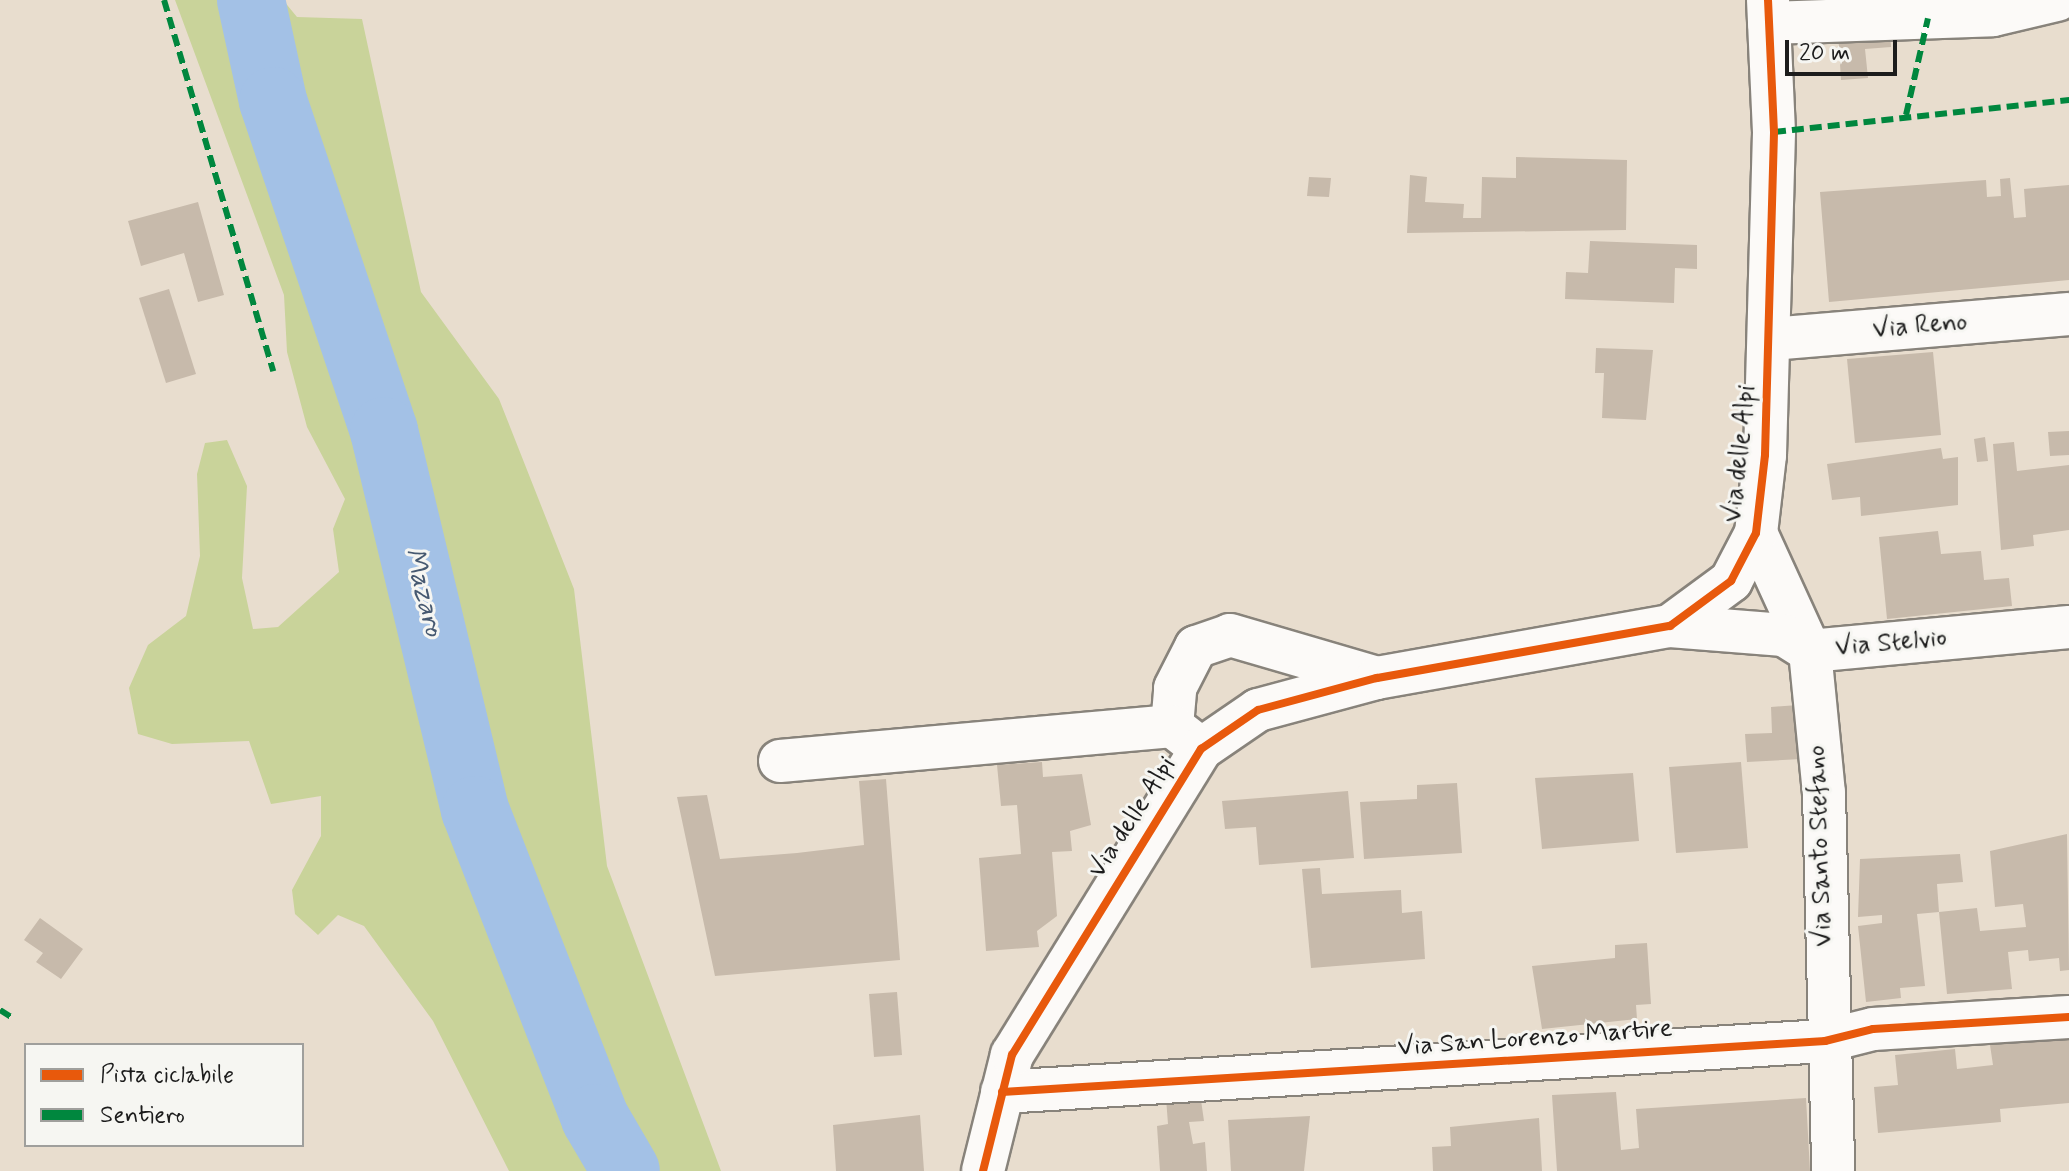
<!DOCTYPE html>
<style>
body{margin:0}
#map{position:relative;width:2069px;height:1171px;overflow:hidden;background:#e8ddce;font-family:Mynerve,sans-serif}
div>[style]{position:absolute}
.green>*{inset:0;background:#c9d39a}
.river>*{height:68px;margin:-34px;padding:0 34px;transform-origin:34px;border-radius:34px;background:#a3c1e6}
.building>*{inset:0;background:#c7baab}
.roads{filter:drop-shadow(2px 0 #88837b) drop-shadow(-2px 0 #88837b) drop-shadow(0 2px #88837b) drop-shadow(0 -2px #88837b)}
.street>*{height:42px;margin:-21px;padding:0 21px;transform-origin:21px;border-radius:21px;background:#fcfaf8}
.quiet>*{height:6px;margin-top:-3px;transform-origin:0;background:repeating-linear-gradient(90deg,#00873e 0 12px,transparent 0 18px)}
.cycleway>*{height:8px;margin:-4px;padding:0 4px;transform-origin:4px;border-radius:4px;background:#e8590c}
span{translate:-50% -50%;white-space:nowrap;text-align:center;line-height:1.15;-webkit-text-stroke:6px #f6f6f2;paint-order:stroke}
.street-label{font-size:26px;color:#1c1c1c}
.water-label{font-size:28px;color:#465971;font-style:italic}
.legend{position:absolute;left:24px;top:1043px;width:280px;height:104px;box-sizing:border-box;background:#f6f6f2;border:2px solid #9f9f9c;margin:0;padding:10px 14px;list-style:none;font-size:24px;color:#1c1c1c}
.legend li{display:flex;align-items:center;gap:16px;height:40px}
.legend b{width:40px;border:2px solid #9f9f9c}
.scale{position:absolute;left:1785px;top:40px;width:112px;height:36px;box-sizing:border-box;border:4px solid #1c1c1c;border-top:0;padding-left:10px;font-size:24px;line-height:28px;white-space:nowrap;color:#1c1c1c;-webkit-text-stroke:6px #f6f6f2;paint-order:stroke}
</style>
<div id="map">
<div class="green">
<i style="clip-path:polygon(175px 0,283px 0,297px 17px,362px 19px,421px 292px,499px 399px,574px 589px,607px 866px,721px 1171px,509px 1171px,433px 1021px,364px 926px,338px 915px,318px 935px,295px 914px,292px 890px,321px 836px,321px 796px,271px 804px,249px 741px,172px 744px,138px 734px,129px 688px,148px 645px,186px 616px,200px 556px,197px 474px,205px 443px,227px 440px,247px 486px,242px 578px,253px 629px,278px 627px,339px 572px,333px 529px,345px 499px,307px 427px,287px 352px,284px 295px)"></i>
</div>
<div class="river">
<i style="left:251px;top:0;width:103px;rotate:77.7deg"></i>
<i style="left:273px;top:101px;width:348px;rotate:71.4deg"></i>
<i style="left:384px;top:431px;width:390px;rotate:76.5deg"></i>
<i style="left:475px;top:810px;width:331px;rotate:68.7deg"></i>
<i style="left:595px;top:1118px;width:61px;rotate:59.7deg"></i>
</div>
<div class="building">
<i style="clip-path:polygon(1890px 29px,1891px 47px,1865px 49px,1868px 78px,1841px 80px,1838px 32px)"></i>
<i style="clip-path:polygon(1516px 157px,1627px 160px,1626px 230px,1407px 233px,1410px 175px,1427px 177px,1425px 202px,1464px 204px,1463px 218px,1481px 218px,1482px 177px,1516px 178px)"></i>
<i style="clip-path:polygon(1309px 177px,1331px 178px,1329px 197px,1307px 196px)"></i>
<i style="clip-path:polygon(2010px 178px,2014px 218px,2026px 217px,2024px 189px,2069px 185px,2069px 280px,1829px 302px,1820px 192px,1986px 180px,1987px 197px,2001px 196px,2000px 179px)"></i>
<i style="clip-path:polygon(198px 202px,224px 295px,198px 302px,184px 253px,141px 266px,128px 221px)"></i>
<i style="clip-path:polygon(1590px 241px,1697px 245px,1697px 269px,1675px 268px,1674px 303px,1565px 299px,1566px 272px,1588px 273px)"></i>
<i style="clip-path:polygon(169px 289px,196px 374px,166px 383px,139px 298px)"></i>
<i style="clip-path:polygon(1596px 348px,1653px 350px,1646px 420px,1602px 418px,1604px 373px,1595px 373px)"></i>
<i style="clip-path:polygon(1933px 352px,1941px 435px,1855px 443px,1847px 359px)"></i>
<i style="clip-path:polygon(2069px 431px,2069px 455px,2050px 456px,2048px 432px)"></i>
<i style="clip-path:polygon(1985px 437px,1988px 461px,1977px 462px,1974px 439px)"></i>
<i style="clip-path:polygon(2014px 442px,2017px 471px,2069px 465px,2069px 530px,2033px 535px,2034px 546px,2001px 550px,1993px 444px)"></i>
<i style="clip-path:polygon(1941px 448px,1943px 459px,1958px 457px,1958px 505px,1861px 516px,1860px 497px,1832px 500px,1827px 464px)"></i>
<i style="clip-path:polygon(1938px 531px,1941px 554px,1981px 551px,1984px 580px,2009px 578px,2012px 606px,1887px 619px,1879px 537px)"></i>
<i style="clip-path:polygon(1798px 705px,1801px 759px,1747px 762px,1745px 734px,1772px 733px,1771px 707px)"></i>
<i style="clip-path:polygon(1042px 762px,1043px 777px,1082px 774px,1091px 825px,1070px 831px,1072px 851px,1052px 852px,1057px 916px,1037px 931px,1039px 947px,986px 951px,979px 858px,1021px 854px,1017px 805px,1001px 806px,997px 765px)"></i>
<i style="clip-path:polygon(1741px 762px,1748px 848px,1676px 853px,1669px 767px)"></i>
<i style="clip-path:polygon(1633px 773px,1639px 841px,1542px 849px,1535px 778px)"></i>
<i style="clip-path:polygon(886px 779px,900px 960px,715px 976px,677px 797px,707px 795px,720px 859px,797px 853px,864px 845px,859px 781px)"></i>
<i style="clip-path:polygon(1457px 783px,1462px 853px,1364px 859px,1360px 802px,1417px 799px,1417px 785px)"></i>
<i style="clip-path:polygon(1348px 791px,1354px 858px,1259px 865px,1256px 827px,1225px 829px,1222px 801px)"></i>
<i style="clip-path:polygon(2067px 834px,2069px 970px,2060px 971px,2059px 958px,2029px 961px,2028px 950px,2008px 952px,2012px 989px,1947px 994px,1939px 912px,1977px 908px,1980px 931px,2026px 927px,2023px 904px,1995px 907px,1990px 851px)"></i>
<i style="clip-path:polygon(1960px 854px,1963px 882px,1937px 884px,1939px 912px,1917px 914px,1925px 986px,1900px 988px,1901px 998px,1866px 1002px,1858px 926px,1882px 923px,1882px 915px,1858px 917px,1860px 859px)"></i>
<i style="clip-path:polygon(1320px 868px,1322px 894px,1401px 890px,1402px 913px,1422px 911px,1425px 959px,1311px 968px,1302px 869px)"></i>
<i style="clip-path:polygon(40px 918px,83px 949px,61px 979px,36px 962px,43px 953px,24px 940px)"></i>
<i style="clip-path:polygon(1647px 943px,1651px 1004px,1636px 1005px,1637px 1019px,1542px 1029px,1532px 966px,1615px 958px,1615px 945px)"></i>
<i style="clip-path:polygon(897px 992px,902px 1055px,874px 1057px,869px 994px)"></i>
<i style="clip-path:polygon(2069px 1038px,2069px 1103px,2000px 1109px,2001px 1122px,1878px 1133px,1874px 1087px,1898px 1085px,1895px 1055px,1955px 1049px,1957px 1069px,1993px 1065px,1990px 1045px)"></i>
<i style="clip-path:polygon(1616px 1092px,1621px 1150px,1639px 1148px,1636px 1109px,1806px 1098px,1810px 1171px,1557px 1171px,1552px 1095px)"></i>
<i style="clip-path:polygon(1200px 1093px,1204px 1121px,1189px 1122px,1193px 1144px,1205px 1142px,1207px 1171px,1160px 1171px,1157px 1126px,1168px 1124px,1166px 1098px)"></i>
<i style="clip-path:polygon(920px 1115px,924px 1171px,836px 1171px,833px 1125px)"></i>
<i style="clip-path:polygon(1310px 1116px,1304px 1171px,1231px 1171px,1228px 1120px)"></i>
<i style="clip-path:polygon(1539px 1118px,1542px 1171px,1433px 1171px,1432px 1147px,1451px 1146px,1450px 1127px)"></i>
</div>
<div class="roads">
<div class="street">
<i style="left:1769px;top:23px;width:224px;rotate:-2deg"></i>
<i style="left:1993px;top:15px;width:66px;rotate:-13.2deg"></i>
<i style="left:1771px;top:339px;width:299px;rotate:-4.8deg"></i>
<i style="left:1756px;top:533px;width:130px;rotate:65.4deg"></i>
<i style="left:1810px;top:651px;width:143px;rotate:84.4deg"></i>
<i style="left:1824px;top:793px;width:378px;rotate:88.6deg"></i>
<i style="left:1670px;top:626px;width:114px;rotate:4.5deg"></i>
<i style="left:1784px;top:635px;width:31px;rotate:32deg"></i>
<i style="left:1810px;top:651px;width:260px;rotate:-5.3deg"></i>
<i style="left:1172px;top:726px;width:38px;rotate:-85deg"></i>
<i style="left:1175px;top:688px;width:46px;rotate:-62.9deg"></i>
<i style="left:1196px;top:647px;width:36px;rotate:-19deg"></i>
<i style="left:1230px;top:635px;width:153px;rotate:16.3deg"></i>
<i style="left:780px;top:761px;width:394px;rotate:-5.1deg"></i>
<i style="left:1172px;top:726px;width:37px;rotate:38deg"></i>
<i style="left:1002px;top:1092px;width:825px;rotate:-3.55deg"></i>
<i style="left:1825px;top:1041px;width:49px;rotate:-14deg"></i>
<i style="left:1873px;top:1029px;width:196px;rotate:-3.5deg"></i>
<i style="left:983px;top:1171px;width:120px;rotate:-76deg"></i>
<i style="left:1012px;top:1055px;width:360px;rotate:-58.3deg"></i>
<i style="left:1201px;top:749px;width:69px;rotate:-34.4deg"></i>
<i style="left:1258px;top:710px;width:123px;rotate:-15.1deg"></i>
<i style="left:1377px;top:678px;width:298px;rotate:-10.1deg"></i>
<i style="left:1670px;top:626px;width:76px;rotate:-36.4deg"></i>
<i style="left:1731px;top:581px;width:54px;rotate:-62.5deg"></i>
<i style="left:1756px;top:533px;width:79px;rotate:-83.4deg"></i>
<i style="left:1765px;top:455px;width:323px;rotate:-88.4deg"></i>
<i style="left:1774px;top:132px;width:132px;rotate:-92.6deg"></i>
</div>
</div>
<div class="quiet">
<i style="left:164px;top:0;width:387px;rotate:73.6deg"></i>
<i style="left:1906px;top:115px;width:99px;rotate:-77.2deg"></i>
<i style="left:1774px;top:132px;width:297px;rotate:-6.2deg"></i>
<i style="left:0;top:1010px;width:15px;rotate:32deg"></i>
</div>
<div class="cycleway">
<i style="left:1002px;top:1092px;width:825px;rotate:-3.55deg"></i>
<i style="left:1825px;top:1041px;width:49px;rotate:-14deg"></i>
<i style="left:1873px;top:1029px;width:196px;rotate:-3.5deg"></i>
<i style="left:983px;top:1171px;width:120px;rotate:-76deg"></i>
<i style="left:1012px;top:1055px;width:360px;rotate:-58.3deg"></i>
<i style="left:1201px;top:749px;width:69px;rotate:-34.4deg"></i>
<i style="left:1258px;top:710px;width:123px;rotate:-15.1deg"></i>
<i style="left:1377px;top:678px;width:298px;rotate:-10.1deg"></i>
<i style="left:1670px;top:626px;width:76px;rotate:-36.4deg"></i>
<i style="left:1731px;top:581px;width:54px;rotate:-62.5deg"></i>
<i style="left:1756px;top:533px;width:79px;rotate:-83.4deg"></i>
<i style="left:1765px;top:455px;width:323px;rotate:-88.4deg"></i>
<i style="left:1774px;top:132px;width:132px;rotate:-92.6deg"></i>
</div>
<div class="street-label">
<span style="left:1920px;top:327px;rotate:-5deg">Via Reno</span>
<span style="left:1741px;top:454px;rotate:-84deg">Via delle Alpi</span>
<span style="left:1891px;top:644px;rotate:-5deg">Via Stelvio</span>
<span style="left:1133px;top:818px;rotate:-57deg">Via delle Alpi</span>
<span style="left:1821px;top:846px;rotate:-92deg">Via Santo Stefano</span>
<span style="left:1535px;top:1039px;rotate:-4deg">Via San Lorenzo Martire</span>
</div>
<div class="water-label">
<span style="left:423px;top:592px;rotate:76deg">Mazaro</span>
</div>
<ul class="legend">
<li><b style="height:10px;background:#e8590c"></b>Pista ciclabile</li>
<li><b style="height:10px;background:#00873e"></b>Sentiero</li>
</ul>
<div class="scale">20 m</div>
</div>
